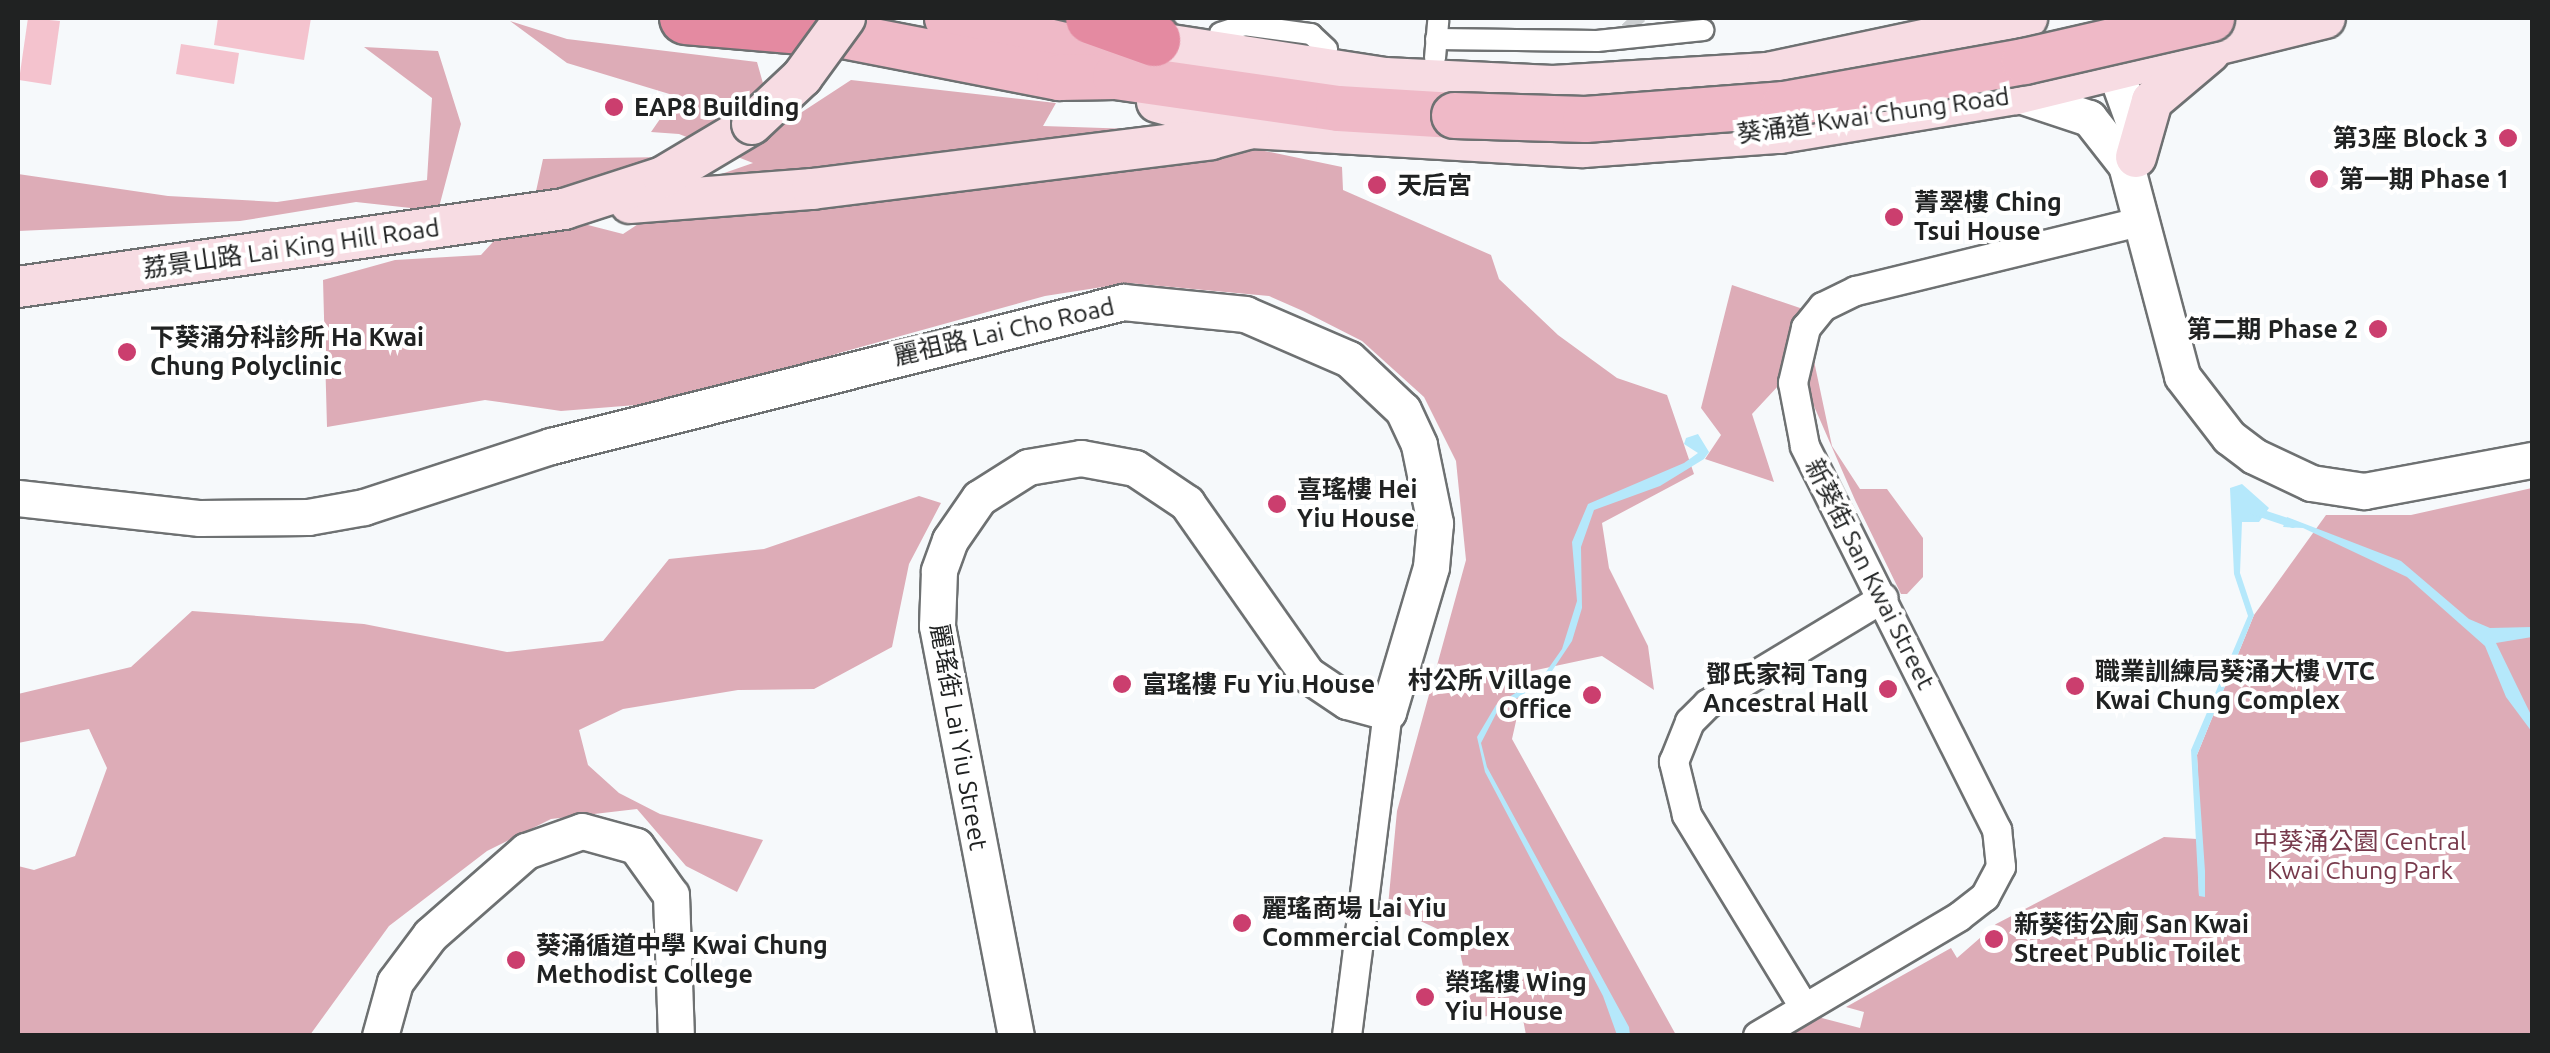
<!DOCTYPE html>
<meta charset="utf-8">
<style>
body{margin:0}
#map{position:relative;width:2550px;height:1053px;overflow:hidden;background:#f6f9fb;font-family:Ubuntu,"Noto Sans TC",sans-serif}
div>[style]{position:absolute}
.green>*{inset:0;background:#f4c3ce}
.forest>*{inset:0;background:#ddacb7}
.water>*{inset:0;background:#b5e8fb}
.stream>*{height:8px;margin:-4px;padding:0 4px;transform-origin:4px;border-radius:4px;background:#b5e8fb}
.pedestrian-tunnel>*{height:20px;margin-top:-10px;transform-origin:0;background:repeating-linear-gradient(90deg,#cbced0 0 20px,transparent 0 30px)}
.roads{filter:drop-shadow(2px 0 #6e7172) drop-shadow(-2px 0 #6e7172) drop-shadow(0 2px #6e7172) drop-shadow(0 -2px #6e7172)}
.pedestrian>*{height:20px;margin:-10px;padding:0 10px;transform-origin:10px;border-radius:10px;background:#fff}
.minor>*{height:28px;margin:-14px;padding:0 14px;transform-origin:14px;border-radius:14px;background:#fff}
.tertiary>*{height:35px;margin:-17.5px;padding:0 17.5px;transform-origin:17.5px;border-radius:17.5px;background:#fff}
.secondary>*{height:40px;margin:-20px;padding:0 20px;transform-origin:20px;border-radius:20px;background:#f7dce3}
.primary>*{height:45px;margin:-22.5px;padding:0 22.5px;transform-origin:22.5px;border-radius:22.5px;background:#efb9c7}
.motorway>*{height:52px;margin:-26px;padding:0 26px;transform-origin:26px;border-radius:26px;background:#e48aa1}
.bridges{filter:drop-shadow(2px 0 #6e7172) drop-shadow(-2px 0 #6e7172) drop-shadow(0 2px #6e7172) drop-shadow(0 -2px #6e7172)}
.secondary-bridge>*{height:40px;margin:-20px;padding:0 20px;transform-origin:20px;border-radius:20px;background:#f7dce3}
.primary-bridge>*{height:45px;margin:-22.5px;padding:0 22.5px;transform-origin:22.5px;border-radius:22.5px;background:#efb9c7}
.dots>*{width:28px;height:28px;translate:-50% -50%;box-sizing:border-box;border:5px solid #fff;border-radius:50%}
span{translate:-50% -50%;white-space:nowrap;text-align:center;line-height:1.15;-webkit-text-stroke:8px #fff;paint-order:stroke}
.poi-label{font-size:25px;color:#202222;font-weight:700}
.left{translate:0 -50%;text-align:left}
.right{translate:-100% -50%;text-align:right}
.street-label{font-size:25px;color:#202222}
.park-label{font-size:25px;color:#77394b}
.frame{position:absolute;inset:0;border:20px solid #202222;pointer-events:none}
</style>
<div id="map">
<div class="green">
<i style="clip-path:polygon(28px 18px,60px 21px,51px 85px,19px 80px)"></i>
<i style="clip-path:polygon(218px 18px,311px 18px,304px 60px,214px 45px)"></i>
<i style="clip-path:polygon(181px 44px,239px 53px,234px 84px,176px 74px)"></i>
</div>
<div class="forest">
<i style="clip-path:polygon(510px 21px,567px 39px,757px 62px,776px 129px,851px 80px,1056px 103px,1043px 126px,1163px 130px,1342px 167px,1343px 190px,1491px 255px,1499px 279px,1558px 335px,1617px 378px,1667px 395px,1694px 474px,1602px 523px,1609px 568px,1648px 646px,1654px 690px,1602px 656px,1527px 672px,1512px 739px,1676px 1035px,1526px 1035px,1522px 1014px,1474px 1017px,1457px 938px,1388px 906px,1397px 811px,1466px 560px,1456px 461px,1424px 397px,1362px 341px,1303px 311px,1269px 296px,1128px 283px,1045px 296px,839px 353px,699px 400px,561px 411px,485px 400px,327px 427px,323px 280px,395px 260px,481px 255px,535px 196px,543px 159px,666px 157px,622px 169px,584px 224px,623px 234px,707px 179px,753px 163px,679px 134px,651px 132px,676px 96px,567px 63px)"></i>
<i style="clip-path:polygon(364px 47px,438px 51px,461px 124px,438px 211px,356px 202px,240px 221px,18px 231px,18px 174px,168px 196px,277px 202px,427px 180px,432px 98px)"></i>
<i style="clip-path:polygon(1732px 285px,1803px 309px,1832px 446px,1860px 489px,1887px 489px,1923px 538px,1923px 577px,1907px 594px,1901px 594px,1855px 500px,1810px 397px,1779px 385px,1752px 414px,1774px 482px,1705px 459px,1721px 435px,1701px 408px)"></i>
<i style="clip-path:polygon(2532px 488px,2532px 1035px,1783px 1036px,1818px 1017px,1860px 1028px,1864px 1012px,1846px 1007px,1951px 948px,1957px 958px,1996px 924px,2164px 837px,2197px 839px,2199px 896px,2204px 896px,2197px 755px,2254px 615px,2326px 515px,2411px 515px)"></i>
<i style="clip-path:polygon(919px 496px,941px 503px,909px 564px,892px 647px,814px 689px,738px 690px,623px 709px,579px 730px,588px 765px,619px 793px,660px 814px,763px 840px,737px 892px,686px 866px,637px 809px,551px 819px,487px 851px,389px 926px,310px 1035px,18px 1036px,18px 866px,34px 870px,75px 856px,107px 768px,89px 729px,18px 743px,18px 694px,131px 667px,192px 611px,364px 624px,507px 652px,603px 641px,669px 559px,764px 549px)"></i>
</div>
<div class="water">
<i style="clip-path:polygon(1698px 434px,1709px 452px,1704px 459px,1660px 486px,1594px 510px,1581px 547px,1582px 608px,1572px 641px,1546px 680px,1498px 710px,1481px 743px,1487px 767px,1629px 1027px,1630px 1035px,1617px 1035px,1603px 996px,1485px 772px,1477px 737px,1496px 705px,1543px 676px,1562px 649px,1577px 601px,1572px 542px,1588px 504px,1684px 463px,1698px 453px,1684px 444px,1686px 438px)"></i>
<i style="clip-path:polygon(2242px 484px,2269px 508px,2259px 522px,2242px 522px,2240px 573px,2254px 615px,2197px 755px,2205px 871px,2205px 897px,2199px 896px,2191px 750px,2248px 616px,2234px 574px,2230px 488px)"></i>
<i style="clip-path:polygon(2287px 517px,2401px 561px,2469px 619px,2490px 628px,2532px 627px,2532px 637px,2496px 643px,2532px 717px,2532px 732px,2506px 697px,2485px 646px,2407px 577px,2303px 528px,2283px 527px)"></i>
</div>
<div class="stream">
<i style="left:2254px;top:511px;width:41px;rotate:18.4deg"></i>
</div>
<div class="pedestrian-tunnel">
<i style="left:1629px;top:18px;width:13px;rotate:48deg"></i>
</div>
<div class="roads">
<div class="pedestrian">
<i style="left:1220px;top:33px;width:25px;rotate:-18deg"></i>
<i style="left:1244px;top:25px;width:68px;rotate:7.7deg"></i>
<i style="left:1311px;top:34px;width:22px;rotate:43deg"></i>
<i style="left:1436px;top:39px;width:161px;rotate:0.7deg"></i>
<i style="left:1597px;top:41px;width:107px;rotate:-5.9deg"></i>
<i style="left:1435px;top:58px;width:38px;rotate:-85deg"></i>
</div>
<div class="minor">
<i style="left:1804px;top:1007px;width:225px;rotate:-121.4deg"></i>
<i style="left:1687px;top:815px;width:55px;rotate:-103.8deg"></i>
<i style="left:1674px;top:762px;width:43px;rotate:-68.2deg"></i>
<i style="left:1690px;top:722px;width:25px;rotate:-45deg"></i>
<i style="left:1708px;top:704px;width:205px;rotate:-31.1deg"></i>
<i style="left:1347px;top:1036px;width:327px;rotate:-82.8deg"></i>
<i style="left:1758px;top:1036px;width:234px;rotate:-30.6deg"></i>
<i style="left:1959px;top:917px;width:33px;rotate:-38deg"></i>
<i style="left:1985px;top:897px;width:34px;rotate:-62deg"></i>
<i style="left:2001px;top:867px;width:37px;rotate:-96deg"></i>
<i style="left:1997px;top:830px;width:429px;rotate:-116.6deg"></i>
<i style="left:1805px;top:446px;width:64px;rotate:-100.8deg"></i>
<i style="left:1793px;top:383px;width:57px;rotate:-76.7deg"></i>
<i style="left:1806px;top:328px;width:27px;rotate:-51deg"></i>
<i style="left:1823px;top:307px;width:37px;rotate:-26deg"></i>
<i style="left:1856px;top:291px;width:295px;rotate:-13.7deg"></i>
</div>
<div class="tertiary">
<i style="left:2114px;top:68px;width:62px;rotate:70.1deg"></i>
<i style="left:2135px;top:126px;width:24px;rotate:88deg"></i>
<i style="left:2016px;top:94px;width:77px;rotate:18.2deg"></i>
<i style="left:2089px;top:118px;width:60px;rotate:51.8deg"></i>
<i style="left:2126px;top:165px;width:218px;rotate:75.1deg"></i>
<i style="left:2182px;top:376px;width:77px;rotate:52.4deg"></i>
<i style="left:2229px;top:437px;width:31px;rotate:37deg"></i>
<i style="left:2254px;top:456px;width:63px;rotate:25.3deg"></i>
<i style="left:2311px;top:483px;width:54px;rotate:8.6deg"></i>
<i style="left:2364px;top:491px;width:171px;rotate:-10.5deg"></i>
<i style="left:18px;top:498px;width:183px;rotate:6.3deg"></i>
<i style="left:200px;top:518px;width:108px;rotate:-0.5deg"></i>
<i style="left:308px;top:517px;width:57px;rotate:-10.1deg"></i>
<i style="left:364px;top:507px;width:197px;rotate:-18.1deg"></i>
<i style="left:551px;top:446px;width:590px;rotate:-14.13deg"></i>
<i style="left:1123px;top:302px;width:123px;rotate:5.6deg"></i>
<i style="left:1245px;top:314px;width:113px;rotate:23.4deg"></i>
<i style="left:1349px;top:359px;width:74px;rotate:43.4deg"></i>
<i style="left:1403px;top:410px;width:38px;rotate:65deg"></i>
<i style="left:1419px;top:445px;width:80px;rotate:78.4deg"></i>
<i style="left:1435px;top:523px;width:44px;rotate:95.2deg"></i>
<i style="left:1431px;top:567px;width:151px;rotate:106.5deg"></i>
<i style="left:1388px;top:712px;width:42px;rotate:-165deg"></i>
<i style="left:1347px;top:701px;width:48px;rotate:-146deg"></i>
<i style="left:1307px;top:674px;width:209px;rotate:-125.1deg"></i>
<i style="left:1187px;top:503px;width:63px;rotate:-146.1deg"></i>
<i style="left:1135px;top:468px;width:55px;rotate:-169.5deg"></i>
<i style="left:1081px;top:458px;width:54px;rotate:170.4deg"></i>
<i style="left:1028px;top:467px;width:58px;rotate:147.7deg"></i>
<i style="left:979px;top:498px;width:51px;rotate:124.6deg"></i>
<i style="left:950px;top:540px;width:33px;rotate:110deg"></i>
<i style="left:939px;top:571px;width:55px;rotate:92.1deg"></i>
<i style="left:937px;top:626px;width:418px;rotate:79.1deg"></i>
<i style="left:380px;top:1036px;width:56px;rotate:-74.5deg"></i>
<i style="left:395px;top:982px;width:59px;rotate:-53.3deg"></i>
<i style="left:430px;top:935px;width:128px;rotate:-41.2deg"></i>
<i style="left:526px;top:851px;width:59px;rotate:-19.7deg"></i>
<i style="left:582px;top:831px;width:56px;rotate:15.5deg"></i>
<i style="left:636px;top:846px;width:60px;rotate:54.5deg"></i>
<i style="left:671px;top:895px;width:141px;rotate:88deg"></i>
</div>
<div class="secondary">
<i style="left:1126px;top:38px;width:262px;rotate:8.8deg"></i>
<i style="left:1385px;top:78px;width:168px;rotate:2.7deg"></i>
<i style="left:1553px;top:86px;width:215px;rotate:-3.5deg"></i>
<i style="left:1768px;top:73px;width:265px;rotate:-12deg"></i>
<i style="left:1157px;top:102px;width:98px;rotate:15.5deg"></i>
<i style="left:1251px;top:128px;width:333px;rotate:3.3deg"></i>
<i style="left:1583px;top:147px;width:197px;rotate:-4.1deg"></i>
<i style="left:1780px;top:133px;width:239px;rotate:-9.4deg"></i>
<i style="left:2016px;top:94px;width:318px;rotate:-13.8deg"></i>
<i style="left:2136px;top:157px;width:58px;rotate:-74.1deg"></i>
<i style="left:2152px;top:101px;width:76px;rotate:-40.2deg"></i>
<i style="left:630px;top:203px;width:183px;rotate:-4.4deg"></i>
<i style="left:812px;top:189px;width:402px;rotate:-7.1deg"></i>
<i style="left:1211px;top:139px;width:41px;rotate:-15.4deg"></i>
<i style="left:18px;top:287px;width:552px;rotate:-8.13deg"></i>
<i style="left:564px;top:209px;width:104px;rotate:-17.9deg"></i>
<i style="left:663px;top:177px;width:104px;rotate:-30.8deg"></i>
</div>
<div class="primary">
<i style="left:947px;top:18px;width:183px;rotate:13deg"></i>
<i style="left:796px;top:26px;width:268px;rotate:11deg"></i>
<i style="left:1059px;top:77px;width:56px;rotate:-1deg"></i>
<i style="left:1115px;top:76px;width:225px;rotate:8.2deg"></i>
<i style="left:1338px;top:108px;width:116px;rotate:3.5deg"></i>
</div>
<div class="motorway">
<i style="left:686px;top:18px;width:117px;rotate:4.9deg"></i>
<i style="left:1092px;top:18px;width:66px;rotate:19.5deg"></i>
</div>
</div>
<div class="bridges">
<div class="secondary-bridge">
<i style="left:752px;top:124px;width:69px;rotate:-43.2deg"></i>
<i style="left:802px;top:77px;width:73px;rotate:-53.9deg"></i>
</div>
<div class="primary-bridge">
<i style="left:1454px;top:115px;width:131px;rotate:1.7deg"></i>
<i style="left:1585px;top:119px;width:200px;rotate:-4.3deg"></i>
<i style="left:1784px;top:104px;width:244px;rotate:-10.2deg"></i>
<i style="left:2024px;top:61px;width:192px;rotate:-12.9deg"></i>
</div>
</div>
<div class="dots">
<i style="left:614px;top:107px;background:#cb3e6e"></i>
<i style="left:2508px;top:138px;background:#cb3e6e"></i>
<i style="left:2319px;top:179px;background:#cb3e6e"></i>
<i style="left:1377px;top:185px;background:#cb3e6e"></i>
<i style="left:1894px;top:217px;background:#cb3e6e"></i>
<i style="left:2378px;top:329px;background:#cb3e6e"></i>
<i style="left:127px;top:352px;background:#cb3e6e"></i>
<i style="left:1277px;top:504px;background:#cb3e6e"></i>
<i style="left:1122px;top:684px;background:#cb3e6e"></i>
<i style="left:2075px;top:686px;background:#cb3e6e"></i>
<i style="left:1888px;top:689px;background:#cb3e6e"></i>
<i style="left:1592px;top:695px;background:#cb3e6e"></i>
<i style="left:1242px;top:923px;background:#cb3e6e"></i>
<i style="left:1994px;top:939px;background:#cb3e6e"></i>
<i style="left:516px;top:960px;background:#cb3e6e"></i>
<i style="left:1425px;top:997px;background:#cb3e6e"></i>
</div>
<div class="poi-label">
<span class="left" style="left:634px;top:107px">EAP8 Building</span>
<span class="right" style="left:2488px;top:138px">第3座 Block 3</span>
<span class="left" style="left:2339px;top:179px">第一期 Phase 1</span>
<span class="left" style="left:1397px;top:185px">天后宮</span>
<span class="left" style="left:1914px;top:217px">菁翠樓 Ching<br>Tsui House</span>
<span class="right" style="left:2358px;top:329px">第二期 Phase 2</span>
<span class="left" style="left:150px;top:352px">下葵涌分科診所 Ha Kwai<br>Chung Polyclinic</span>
<span class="left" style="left:1297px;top:504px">喜瑤樓 Hei<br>Yiu House</span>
<span class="left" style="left:2095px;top:686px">職業訓練局葵涌大樓 VTC<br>Kwai Chung Complex</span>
<span class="right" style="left:1868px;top:689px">鄧氏家祠 Tang<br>Ancestral Hall</span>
<span class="right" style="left:1572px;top:695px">村公所 Village<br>Office</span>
<span class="left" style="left:1142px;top:684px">富瑤樓 Fu Yiu House</span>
<span class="left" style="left:1262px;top:923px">麗瑤商場 Lai Yiu<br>Commercial Complex</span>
<span class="left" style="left:2014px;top:939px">新葵街公廁 San Kwai<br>Street Public Toilet</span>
<span class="left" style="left:536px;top:960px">葵涌循道中學 Kwai Chung<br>Methodist College</span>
<span class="left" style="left:1445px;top:997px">榮瑤樓 Wing<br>Yiu House</span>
</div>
<div class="street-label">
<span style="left:1873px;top:115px;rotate:-8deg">葵涌道 Kwai Chung Road</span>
<span style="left:291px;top:248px;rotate:-8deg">荔景山路 Lai King Hill Road</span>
<span style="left:1004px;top:331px;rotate:-13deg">麗祖路 Lai Cho Road</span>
<span style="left:1870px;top:574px;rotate:63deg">新葵街 San Kwai Street</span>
<span style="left:959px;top:737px;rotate:80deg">麗瑤街 Lai Yiu Street</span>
</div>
<div class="park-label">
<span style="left:2360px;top:856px">中葵涌公園 Central<br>Kwai Chung Park</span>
</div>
<div class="frame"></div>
</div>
